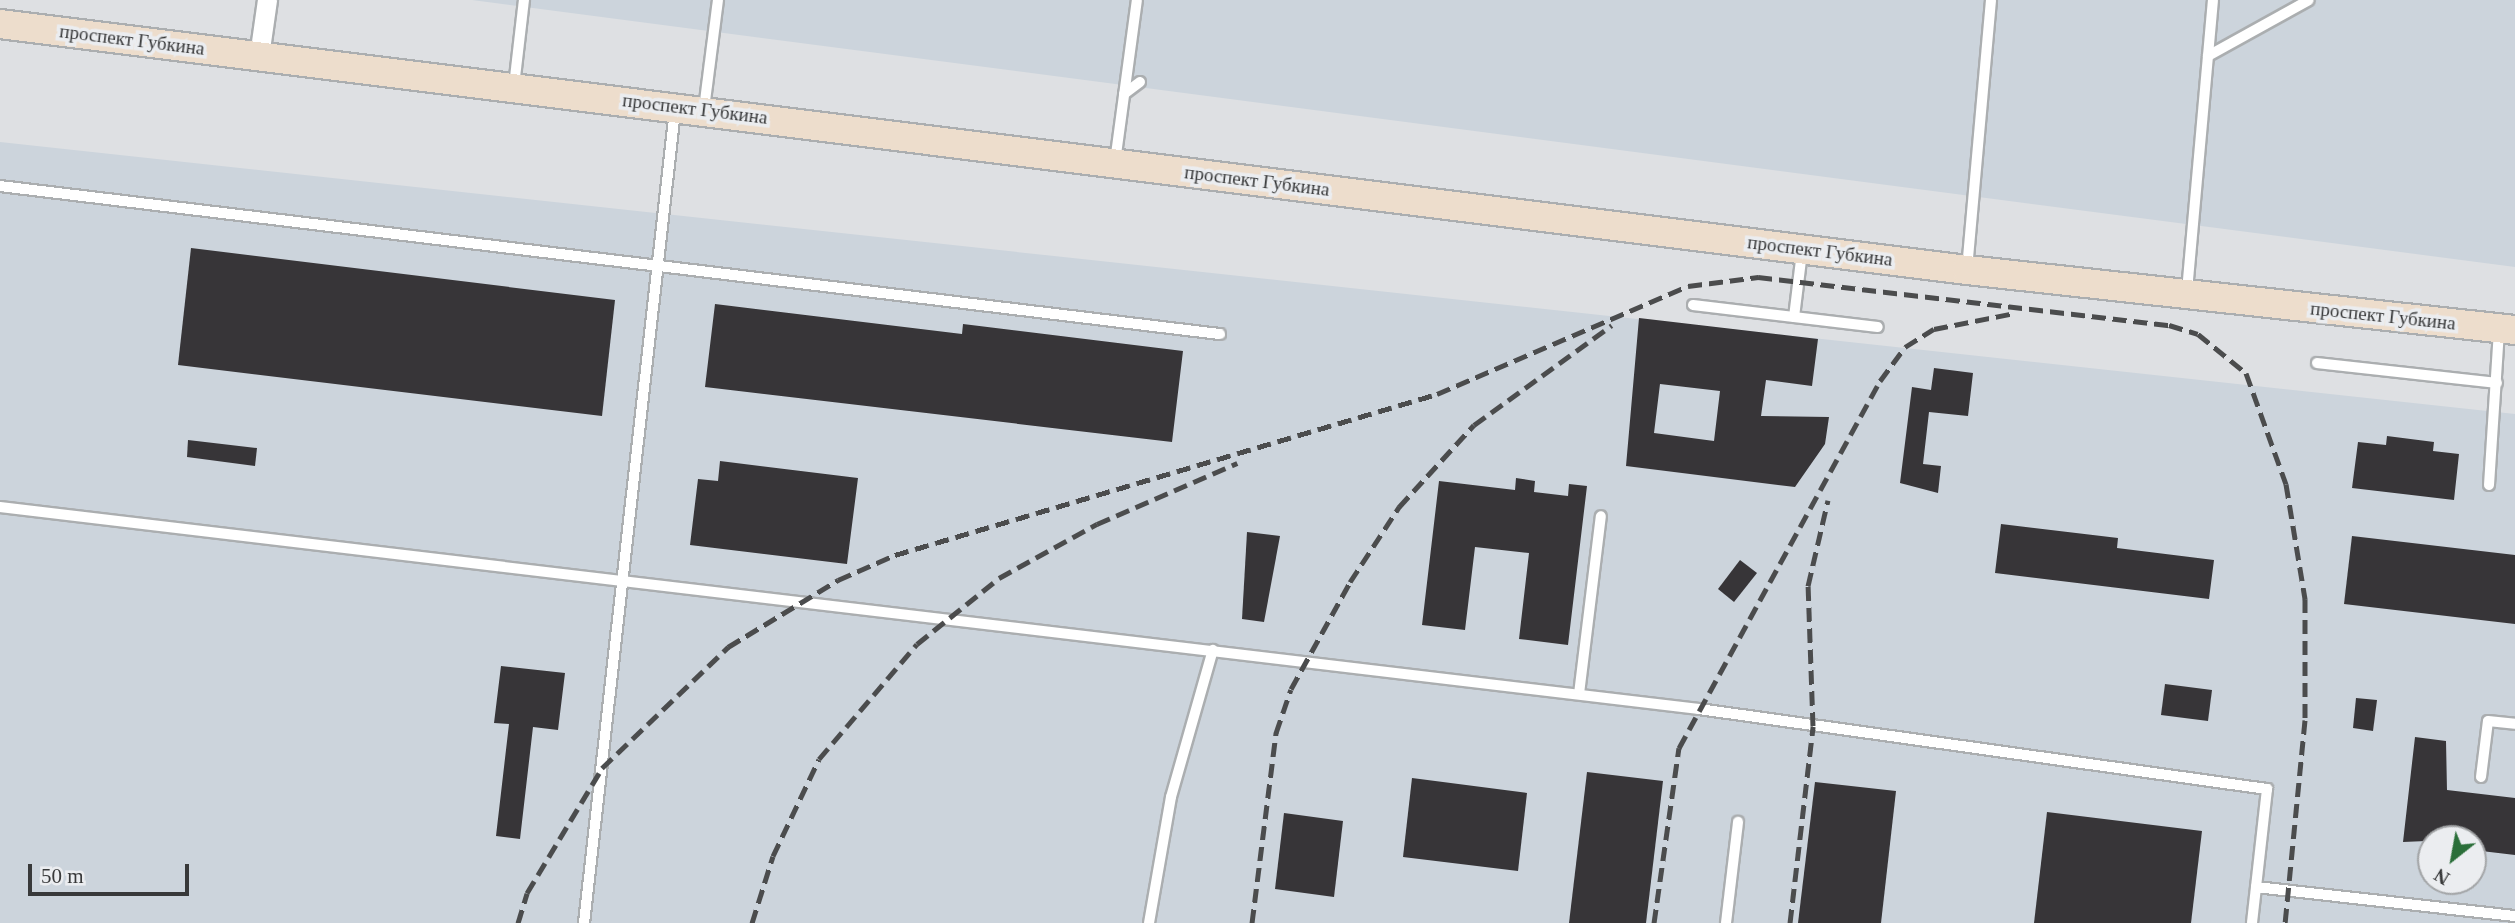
<!DOCTYPE html>
<meta charset="utf-8">
<style>
body{margin:0}
#map{position:relative;width:2515px;height:923px;overflow:hidden;background:#dee0e3;font-family:Georgia,serif}
div>[style]{position:absolute}
.built>*{inset:0;background:#ccd4dc}
.building>*{inset:0;background:#373538}
.roads{filter:drop-shadow(2px 0 #abaeb0) drop-shadow(-2px 0 #abaeb0) drop-shadow(0 2px #abaeb0) drop-shadow(0 -2px #abaeb0)}
.service>*{height:10px;margin:-5px;padding:0 5px;transform-origin:5px;border-radius:5px;background:#fff}
.minor>*{height:19px;margin:-9.5px;padding:0 9.5px;transform-origin:9.5px;border-radius:9.5px;background:#fff}
.secondary>*{height:28px;margin:-14px;padding:0 14px;transform-origin:14px;border-radius:14px;background:#edddcc}
.rail>*{height:5px;margin-top:-2.5px;transform-origin:0;background:repeating-linear-gradient(90deg,#4b4c4d 0 14px,transparent 0 21px)}
span{translate:-50% -50%;white-space:nowrap;text-align:center;line-height:1.15;-webkit-text-stroke:7px #ebedf0;paint-order:stroke}
.street-label{font-size:19px;color:#38393a}
.north{position:absolute;left:2417px;top:825px;width:70px;height:70px;box-sizing:border-box;background:#ebedf0;border:2px solid #a3a5a7;border-radius:50%;rotate:211deg;font-size:19px;font-weight:700;line-height:28px;text-align:center;color:#38393a}
.north::after{content:'';display:block;margin:auto;width:24px;height:32px;background:#2a6e39;clip-path:polygon(50% 0,100% 100%,50% 72%,0 100%)}
.scale{position:absolute;left:28px;top:864px;width:161px;height:32px;box-sizing:border-box;border:4px solid #38393a;border-top:0;padding-left:9px;font-size:21px;line-height:24px;white-space:nowrap;color:#38393a;-webkit-text-stroke:5px #ebedf0;paint-order:stroke}
</style>
<div id="map">
<div class="built">
<i style="clip-path:polygon(472px 0,2515px 0,2515px 267px)"></i>
<i style="clip-path:polygon(evenodd,0 142px,2515px 414px,2515px 923px,0 923px,0 142px,2431px 839px,2473px 839px,2473px 881px,2431px 881px,2431px 839px)"></i>
</div>
<div class="building">
<i style="clip-path:polygon(191px 248px,615px 300px,602px 416px,178px 365px)"></i>
<i style="clip-path:polygon(715px 304px,962px 334px,963px 324px,1183px 351px,1172px 442px,705px 387px)"></i>
<i style="clip-path:polygon(evenodd,1639px 318px,1818px 339px,1812px 386px,1766px 380px,1761px 416px,1829px 417px,1825px 444px,1795px 487px,1626px 466px,1639px 318px,1660px 384px,1720px 391px,1714px 441px,1654px 433px,1660px 384px)"></i>
<i style="clip-path:polygon(1934px 368px,1973px 373px,1968px 416px,1929px 412px,1923px 464px,1941px 466px,1938px 493px,1900px 483px,1912px 387px,1931px 390px)"></i>
<i style="clip-path:polygon(2387px 436px,2434px 442px,2433px 451px,2459px 454px,2454px 500px,2352px 488px,2358px 442px,2386px 445px)"></i>
<i style="clip-path:polygon(188px 440px,257px 448px,255px 466px,187px 457px)"></i>
<i style="clip-path:polygon(720px 461px,858px 478px,847px 564px,690px 545px,698px 479px,718px 481px)"></i>
<i style="clip-path:polygon(1516px 478px,1535px 481px,1534px 492px,1568px 496px,1569px 484px,1587px 486px,1568px 645px,1519px 639px,1529px 553px,1475px 547px,1465px 630px,1422px 625px,1439px 481px,1515px 490px)"></i>
<i style="clip-path:polygon(2001px 524px,2118px 538px,2117px 548px,2214px 560px,2209px 599px,1995px 573px)"></i>
<i style="clip-path:polygon(1247px 532px,1280px 536px,1264px 622px,1242px 619px)"></i>
<i style="clip-path:polygon(2352px 536px,2515px 555px,2515px 624px,2344px 604px)"></i>
<i style="clip-path:polygon(1740px 560px,1757px 573px,1734px 602px,1718px 589px)"></i>
<i style="clip-path:polygon(501px 666px,565px 673px,558px 730px,533px 727px,520px 839px,496px 836px,509px 724px,494px 723px)"></i>
<i style="clip-path:polygon(2165px 684px,2212px 690px,2208px 721px,2161px 715px)"></i>
<i style="clip-path:polygon(2356px 698px,2377px 700px,2373px 731px,2353px 728px)"></i>
<i style="clip-path:polygon(2415px 737px,2446px 741px,2447px 790px,2515px 798px,2515px 855px,2473px 850px,2473px 839px,2403px 842px)"></i>
<i style="clip-path:polygon(1587px 772px,1663px 781px,1646px 923px,1569px 923px)"></i>
<i style="clip-path:polygon(1412px 778px,1527px 793px,1518px 871px,1403px 857px)"></i>
<i style="clip-path:polygon(1815px 782px,1896px 791px,1881px 923px,1798px 923px)"></i>
<i style="clip-path:polygon(2047px 812px,2202px 831px,2191px 923px,2034px 923px)"></i>
<i style="clip-path:polygon(1284px 813px,1343px 821px,1334px 897px,1275px 889px)"></i>
</div>
<div class="roads">
<div class="service">
<i style="left:2208px;top:56px;width:115px;rotate:-29deg"></i>
<i style="left:514px;top:86px;width:87px;rotate:-83.4deg"></i>
<i style="left:1124px;top:94px;width:20px;rotate:-37deg"></i>
<i style="left:704px;top:109px;width:110px;rotate:-82.7deg"></i>
<i style="left:1115px;top:162px;width:163px;rotate:-82.3deg"></i>
<i style="left:0;top:186px;width:1229px;rotate:6.92deg"></i>
<i style="left:1967px;top:269px;width:270px;rotate:-84.9deg"></i>
<i style="left:2187px;top:291px;width:292px;rotate:-84.9deg"></i>
<i style="left:1693px;top:305px;width:186px;rotate:6.8deg"></i>
<i style="left:1794px;top:317px;width:65px;rotate:-83deg"></i>
<i style="left:2317px;top:363px;width:181px;rotate:6.3deg"></i>
<i style="left:2489px;top:485px;width:153px;rotate:-86.3deg"></i>
<i style="left:0;top:507px;width:1711px;rotate:6.78deg"></i>
<i style="left:1699px;top:709px;width:574px;rotate:8.02deg"></i>
<i style="left:2267px;top:789px;width:135px;rotate:96.4deg"></i>
<i style="left:1579px;top:694px;width:179px;rotate:-83deg"></i>
<i style="left:2481px;top:777px;width:56px;rotate:-82.9deg"></i>
<i style="left:2488px;top:721px;width:27px;rotate:6deg"></i>
<i style="left:2256px;top:887px;width:261px;rotate:6.4deg"></i>
<i style="left:584px;top:923px;width:818px;rotate:-83.61deg"></i>
<i style="left:1149px;top:923px;width:128px;rotate:-80.1deg"></i>
<i style="left:1171px;top:797px;width:153px;rotate:-74.1deg"></i>
<i style="left:1726px;top:923px;width:102px;rotate:-83.2deg"></i>
</div>
<div class="minor">
<i style="left:259px;top:56px;width:57px;rotate:-81.9deg"></i>
</div>
<div class="secondary">
<i style="left:0;top:24px;width:1982px;rotate:7.13deg"></i>
<i style="left:1967px;top:270px;width:551px;rotate:6.25deg"></i>
</div>
</div>
<div class="rail">
<i style="left:518px;top:923px;width:31px;rotate:-73deg"></i>
<i style="left:527px;top:893px;width:146px;rotate:-59deg"></i>
<i style="left:602px;top:768px;width:175px;rotate:-43.8deg"></i>
<i style="left:728px;top:647px;width:129px;rotate:-31.3deg"></i>
<i style="left:838px;top:580px;width:62px;rotate:-23.7deg"></i>
<i style="left:895px;top:555px;width:565px;rotate:-16.54deg"></i>
<i style="left:1437px;top:394px;width:273px;rotate:-23.3deg"></i>
<i style="left:1688px;top:286px;width:71px;rotate:-7.3deg"></i>
<i style="left:1758px;top:277px;width:414px;rotate:6.7deg"></i>
<i style="left:2169px;top:325px;width:30px;rotate:17deg"></i>
<i style="left:2198px;top:334px;width:62px;rotate:39.1deg"></i>
<i style="left:2246px;top:373px;width:118px;rotate:70.2deg"></i>
<i style="left:2286px;top:484px;width:117px;rotate:80.6deg"></i>
<i style="left:2305px;top:599px;width:121px;rotate:90deg"></i>
<i style="left:2305px;top:720px;width:204px;rotate:95.6deg"></i>
<i style="left:752px;top:923px;width:70px;rotate:-72.6deg"></i>
<i style="left:773px;top:856px;width:107px;rotate:-64.6deg"></i>
<i style="left:819px;top:759px;width:151px;rotate:-49.6deg"></i>
<i style="left:917px;top:644px;width:105px;rotate:-38.8deg"></i>
<i style="left:999px;top:578px;width:112px;rotate:-28.9deg"></i>
<i style="left:1097px;top:524px;width:153px;rotate:-23.5deg"></i>
<i style="left:1252px;top:923px;width:192px;rotate:-82.8deg"></i>
<i style="left:1276px;top:733px;width:46px;rotate:-71.2deg"></i>
<i style="left:1291px;top:689px;width:122px;rotate:-61.1deg"></i>
<i style="left:1350px;top:582px;width:90px;rotate:-56.8deg"></i>
<i style="left:1399px;top:507px;width:111px;rotate:-47.6deg"></i>
<i style="left:1474px;top:425px;width:170px;rotate:-35.9deg"></i>
<i style="left:1654px;top:923px;width:177px;rotate:-81.9deg"></i>
<i style="left:1679px;top:748px;width:418px;rotate:-61.3deg"></i>
<i style="left:1880px;top:381px;width:42px;rotate:-53.7deg"></i>
<i style="left:1905px;top:347px;width:34px;rotate:-32deg"></i>
<i style="left:1934px;top:329px;width:83px;rotate:-11.2deg"></i>
<i style="left:1790px;top:923px;width:198px;rotate:-83.3deg"></i>
<i style="left:1813px;top:726px;width:140px;rotate:-92deg"></i>
<i style="left:1808px;top:586px;width:88px;rotate:-76.9deg"></i>
</div>
<div class="street-label">
<span style="left:132px;top:40px;rotate:7deg">проспект Губкина</span>
<span style="left:695px;top:109px;rotate:7deg">проспект Губкина</span>
<span style="left:1257px;top:181px;rotate:7deg">проспект Губкина</span>
<span style="left:1820px;top:251px;rotate:7deg">проспект Губкина</span>
<span style="left:2383px;top:316px;rotate:6deg">проспект Губкина</span>
</div>
<div class="north">N</div>
<div class="scale">50 m</div>
</div>
